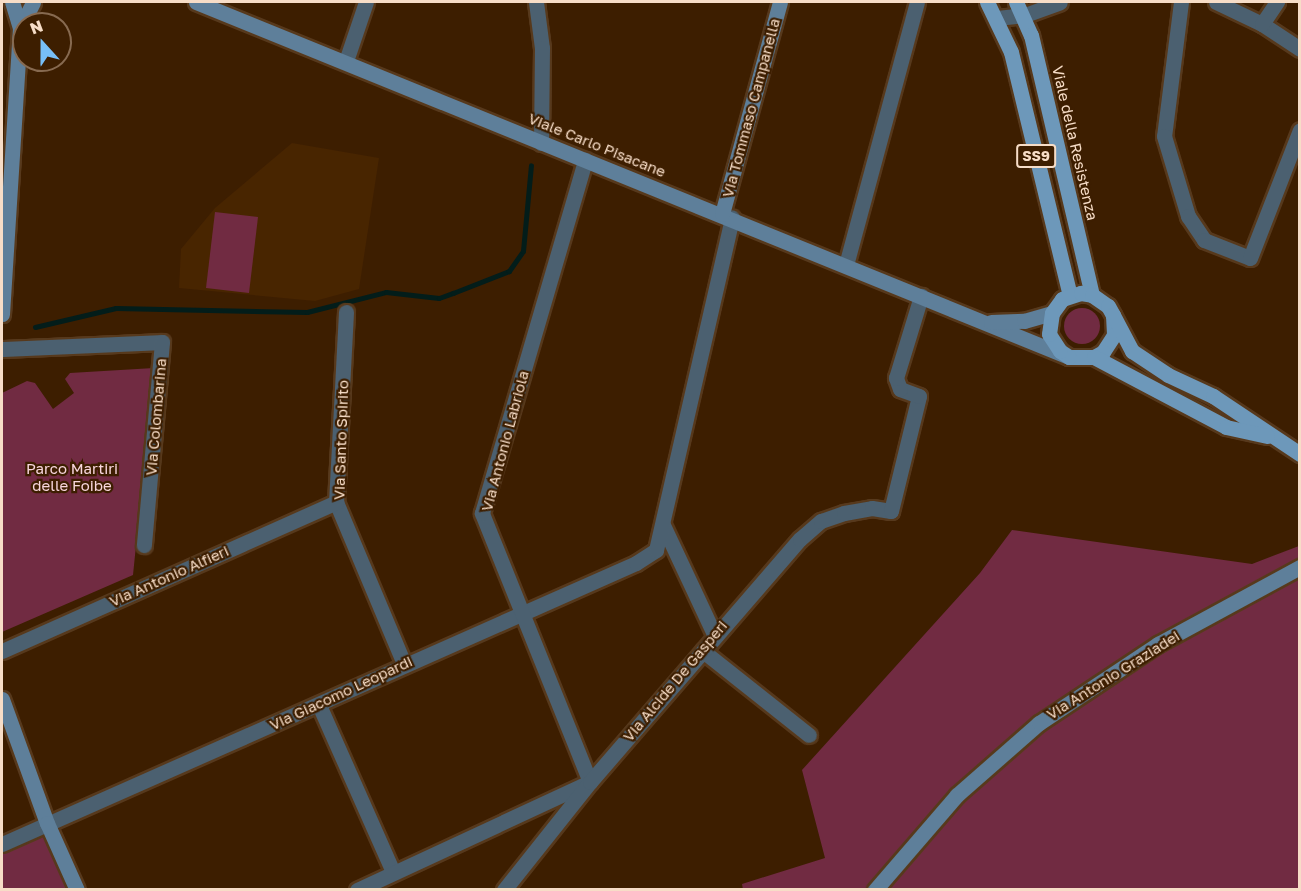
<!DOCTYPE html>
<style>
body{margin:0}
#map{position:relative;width:1301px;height:891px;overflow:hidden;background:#3d1e00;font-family:"Golos Text",sans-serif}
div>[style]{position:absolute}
.built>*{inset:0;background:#482500}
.green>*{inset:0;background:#712b42}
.round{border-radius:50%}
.stream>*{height:5px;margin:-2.5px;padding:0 2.5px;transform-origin:2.5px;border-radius:2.5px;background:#031d1a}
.roads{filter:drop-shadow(2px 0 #57391c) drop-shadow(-2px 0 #57391c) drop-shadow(0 2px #57391c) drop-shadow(0 -2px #57391c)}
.street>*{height:15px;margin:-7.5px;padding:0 7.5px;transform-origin:7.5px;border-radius:7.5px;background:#4b6070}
.secondary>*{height:15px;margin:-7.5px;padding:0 7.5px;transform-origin:7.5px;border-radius:7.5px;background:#5e7f9a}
.primary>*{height:15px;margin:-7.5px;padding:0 7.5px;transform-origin:7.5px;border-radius:7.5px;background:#6d98ba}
span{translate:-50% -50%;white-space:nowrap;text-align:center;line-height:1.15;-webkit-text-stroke:4.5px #3d1e00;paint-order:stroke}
.shield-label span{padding:2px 4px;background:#3d1e00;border:2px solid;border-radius:4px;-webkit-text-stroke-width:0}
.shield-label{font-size:14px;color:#f7ddc7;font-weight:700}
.street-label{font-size:15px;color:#f7ddc7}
.park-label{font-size:15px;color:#f8d6dd}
.frame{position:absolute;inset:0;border:3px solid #f7ddc7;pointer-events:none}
.north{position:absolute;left:12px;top:12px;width:60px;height:60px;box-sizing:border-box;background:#3d1e00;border:2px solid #876a50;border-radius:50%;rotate:339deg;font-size:16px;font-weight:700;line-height:24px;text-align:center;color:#f7ddc7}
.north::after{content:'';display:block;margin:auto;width:21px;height:27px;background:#77bff7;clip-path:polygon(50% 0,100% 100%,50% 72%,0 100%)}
</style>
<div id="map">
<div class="built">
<i style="clip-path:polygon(292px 143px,379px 158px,359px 289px,315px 301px,179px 288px,181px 249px,215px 208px)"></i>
</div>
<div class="green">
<i style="clip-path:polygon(215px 212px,258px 217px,249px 293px,206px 288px)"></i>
<i class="round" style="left:1064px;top:308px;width:36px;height:36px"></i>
<i style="clip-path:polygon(154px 368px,133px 575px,2px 632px,2px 393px,27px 381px,35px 383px,53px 409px,74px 393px,65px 379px,70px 373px)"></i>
<i style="clip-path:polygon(1012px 530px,1252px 564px,1299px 546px,1299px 889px,743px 890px,742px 884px,825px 858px,802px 770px,980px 573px)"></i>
<i style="clip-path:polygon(50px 816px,82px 889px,2px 889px,2px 838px)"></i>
</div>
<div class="stream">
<i style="left:35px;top:327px;width:83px;rotate:-13.2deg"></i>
<i style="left:116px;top:308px;width:191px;rotate:1.2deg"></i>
<i style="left:307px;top:312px;width:81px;rotate:-14.2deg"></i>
<i style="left:386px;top:292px;width:53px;rotate:6.5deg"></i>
<i style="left:439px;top:298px;width:15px;rotate:-20deg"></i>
<i style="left:453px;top:293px;width:60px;rotate:-21.4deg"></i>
<i style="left:509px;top:271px;width:24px;rotate:-55deg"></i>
<i style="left:523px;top:251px;width:86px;rotate:-84.7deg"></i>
</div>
<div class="roads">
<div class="street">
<i style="left:536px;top:2px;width:46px;rotate:82.6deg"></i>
<i style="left:542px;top:48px;width:95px;rotate:90.6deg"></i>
<i style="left:1181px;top:2px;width:135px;rotate:97.2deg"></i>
<i style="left:1164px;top:136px;width:84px;rotate:73.3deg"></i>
<i style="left:1188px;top:216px;width:29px;rotate:56deg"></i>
<i style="left:1204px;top:240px;width:49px;rotate:21.4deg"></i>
<i style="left:1250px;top:258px;width:137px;rotate:-68.7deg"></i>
<i style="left:1216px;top:2px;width:51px;rotate:25.6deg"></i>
<i style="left:1262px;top:24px;width:45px;rotate:33.3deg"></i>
<i style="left:997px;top:18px;width:28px;rotate:-6deg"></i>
<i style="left:1025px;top:15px;width:37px;rotate:-20deg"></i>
<i style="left:1262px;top:24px;width:27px;rotate:-56deg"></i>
<i style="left:346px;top:61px;width:62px;rotate:-71.3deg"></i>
<i style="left:846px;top:265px;width:272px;rotate:-74.9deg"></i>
<i style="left:346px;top:312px;width:190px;rotate:93deg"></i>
<i style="left:336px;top:502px;width:176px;rotate:67.2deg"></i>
<i style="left:2px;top:349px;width:160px;rotate:-2.5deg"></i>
<i style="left:162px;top:342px;width:204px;rotate:95.1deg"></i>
<i style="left:663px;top:525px;width:120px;rotate:64.9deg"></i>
<i style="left:2px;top:651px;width:366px;rotate:-24deg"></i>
<i style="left:703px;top:651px;width:135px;rotate:38.4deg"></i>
<i style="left:319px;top:705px;width:183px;rotate:66.1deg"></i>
<i style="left:2px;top:844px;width:693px;rotate:-23.9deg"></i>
<i style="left:636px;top:563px;width:24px;rotate:-33deg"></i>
<i style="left:656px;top:550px;width:341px;rotate:-77.1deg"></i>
<i style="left:357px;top:890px;width:257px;rotate:-24.9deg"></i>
<i style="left:590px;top:782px;width:290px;rotate:-111.9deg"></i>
<i style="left:482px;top:513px;width:368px;rotate:-73.7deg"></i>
<i style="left:504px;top:890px;width:138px;rotate:-51.5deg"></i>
<i style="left:590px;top:782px;width:321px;rotate:-49.2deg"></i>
<i style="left:800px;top:539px;width:28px;rotate:-41deg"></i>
<i style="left:821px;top:521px;width:24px;rotate:-19deg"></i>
<i style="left:844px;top:513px;width:28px;rotate:-10deg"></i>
<i style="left:872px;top:508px;width:19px;rotate:9deg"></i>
<i style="left:891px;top:511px;width:118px;rotate:-76.3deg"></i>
<i style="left:919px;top:396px;width:20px;rotate:-160deg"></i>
<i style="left:900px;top:389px;width:12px;rotate:-110deg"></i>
<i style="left:896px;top:378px;width:86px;rotate:-73deg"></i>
</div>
<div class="secondary">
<i style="left:196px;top:2px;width:942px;rotate:22.13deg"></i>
<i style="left:20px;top:28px;width:29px;rotate:-63deg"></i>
<i style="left:722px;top:214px;width:220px;rotate:-74.7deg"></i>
<i style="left:2px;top:314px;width:287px;rotate:-86.4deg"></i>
<i style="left:20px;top:28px;width:27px;rotate:-107deg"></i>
<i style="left:991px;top:322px;width:33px;rotate:-2deg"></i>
<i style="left:1024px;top:321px;width:29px;rotate:-16deg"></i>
<i style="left:2px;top:699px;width:132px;rotate:70.1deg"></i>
<i style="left:47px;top:823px;width:73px;rotate:65.9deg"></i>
<i style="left:875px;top:890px;width:125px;rotate:-49.2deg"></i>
<i style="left:957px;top:795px;width:109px;rotate:-41.3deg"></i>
<i style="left:1039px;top:723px;width:143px;rotate:-33.6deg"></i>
<i style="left:1158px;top:644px;width:162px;rotate:-28.5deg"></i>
</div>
<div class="primary">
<i style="left:987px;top:2px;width:55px;rotate:64.4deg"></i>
<i style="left:1011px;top:52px;width:250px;rotate:76.4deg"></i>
<i style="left:1016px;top:2px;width:36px;rotate:66deg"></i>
<i style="left:1031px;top:35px;width:267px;rotate:76.8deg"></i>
<i style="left:1113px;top:315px;width:20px;rotate:87deg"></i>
<i style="left:1114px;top:335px;width:20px;rotate:123deg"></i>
<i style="left:1103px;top:352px;width:10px;rotate:151deg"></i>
<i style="left:1094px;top:357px;width:25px;rotate:180deg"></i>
<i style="left:1069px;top:357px;width:11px;rotate:-146deg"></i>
<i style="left:1060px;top:351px;width:20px;rotate:-123deg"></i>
<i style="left:1049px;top:334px;width:21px;rotate:-82deg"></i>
<i style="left:1052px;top:313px;width:17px;rotate:-54deg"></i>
<i style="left:1062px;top:299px;width:20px;rotate:-18deg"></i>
<i style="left:1081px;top:293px;width:11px;rotate:10deg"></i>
<i style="left:1092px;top:295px;width:19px;rotate:35deg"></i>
<i style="left:1108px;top:306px;width:10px;rotate:61deg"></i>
<i style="left:1113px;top:315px;width:41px;rotate:62.2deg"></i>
<i style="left:1132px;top:351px;width:43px;rotate:33.7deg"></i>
<i style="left:1168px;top:375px;width:50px;rotate:25deg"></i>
<i style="left:1213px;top:396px;width:105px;rotate:33.7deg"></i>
<i style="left:1094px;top:357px;width:149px;rotate:27.9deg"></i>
<i style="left:1226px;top:427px;width:42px;rotate:12.4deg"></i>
</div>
</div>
<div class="shield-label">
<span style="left:1036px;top:156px">SS9</span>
</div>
<div class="street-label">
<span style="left:751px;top:108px;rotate:-75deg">Via Tommaso Campanella</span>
<span style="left:1075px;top:143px;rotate:77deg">Viale della Resistenza</span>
<span style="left:597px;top:145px;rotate:22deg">Viale Carlo Pisacane</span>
<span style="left:156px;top:417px;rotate:-85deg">Via Colombarina</span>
<span style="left:341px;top:440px;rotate:-88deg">Via Santo Spirito</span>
<span style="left:505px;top:441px;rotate:-75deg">Via Antonio Labriola</span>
<span style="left:169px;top:576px;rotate:-24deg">Via Antonio Alfieri</span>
<span style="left:1113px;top:675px;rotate:-32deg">Via Antonio Graziadei</span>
<span style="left:675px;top:681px;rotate:-50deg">Via Alcide De Gasperi</span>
<span style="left:341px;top:693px;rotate:-25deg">Via Giacomo Leopardi</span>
</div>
<div class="park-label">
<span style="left:72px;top:477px">Parco Martiri<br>delle Foibe</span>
</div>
<div class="frame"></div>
<div class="north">N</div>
</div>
